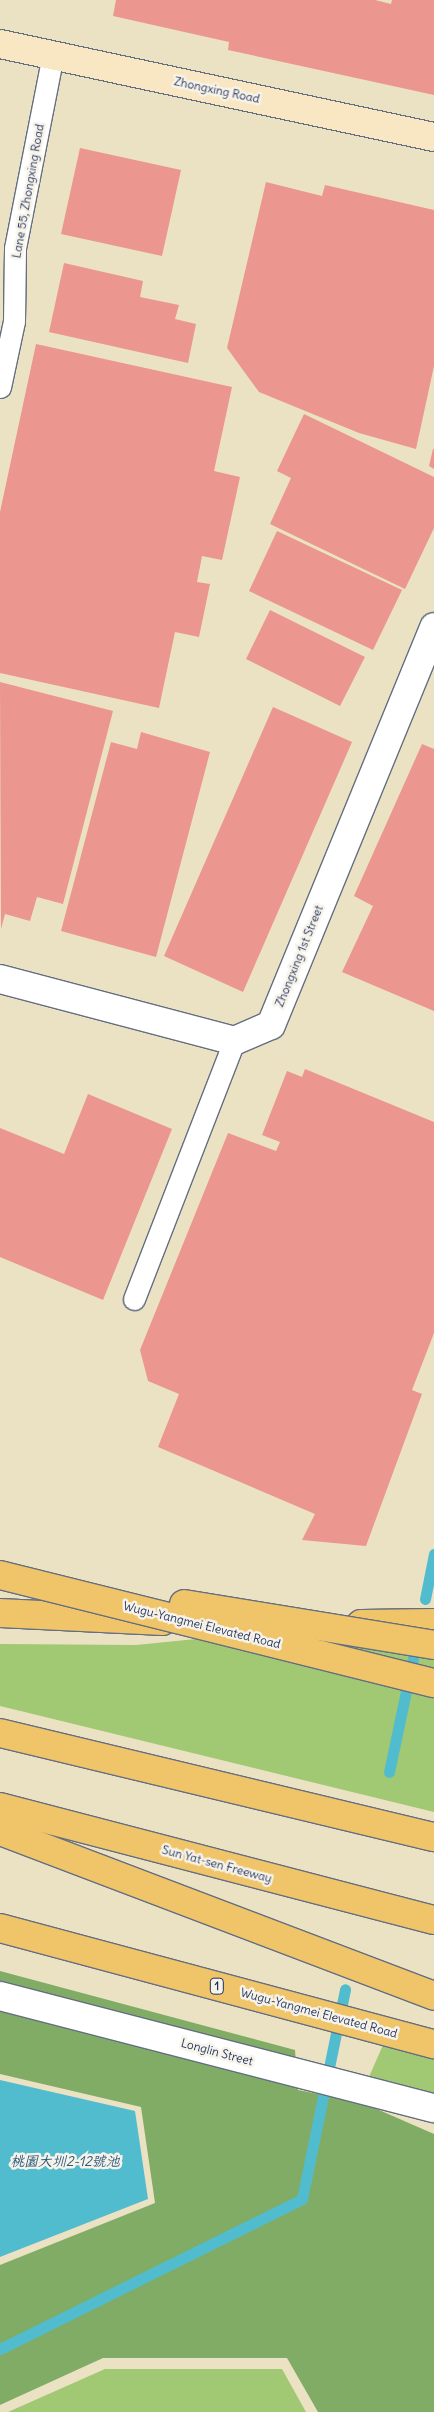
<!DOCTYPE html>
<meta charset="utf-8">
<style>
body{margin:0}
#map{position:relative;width:434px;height:2412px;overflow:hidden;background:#ebe2c3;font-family:Delius,"LXGW WenKai TC",sans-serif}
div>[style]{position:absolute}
.green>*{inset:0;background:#a1c873}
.forest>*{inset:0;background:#80ac65}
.water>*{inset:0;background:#52bccf}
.stream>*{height:11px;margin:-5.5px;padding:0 5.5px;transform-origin:5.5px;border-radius:5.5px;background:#52bccf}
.building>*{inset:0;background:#eb968f}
.roads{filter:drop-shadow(1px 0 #646e81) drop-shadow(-1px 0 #646e81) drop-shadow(0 1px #646e81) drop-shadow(0 -1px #646e81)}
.lane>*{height:21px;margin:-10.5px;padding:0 10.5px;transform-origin:10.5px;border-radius:10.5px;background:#fff}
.street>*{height:28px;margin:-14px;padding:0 14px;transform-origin:14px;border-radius:14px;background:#fff}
.secondary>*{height:28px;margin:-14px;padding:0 14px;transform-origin:14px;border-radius:14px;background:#f9e7c3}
.highway>*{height:28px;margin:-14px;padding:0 14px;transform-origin:14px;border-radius:14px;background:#f0c469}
.bridges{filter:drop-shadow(1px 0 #646e81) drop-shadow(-1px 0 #646e81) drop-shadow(0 1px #646e81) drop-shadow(0 -1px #646e81)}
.highway-bridge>*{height:28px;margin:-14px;padding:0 14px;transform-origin:14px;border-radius:14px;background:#f0c469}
span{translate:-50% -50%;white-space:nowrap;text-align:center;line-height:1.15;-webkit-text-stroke:5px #f7f3e8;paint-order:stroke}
.shield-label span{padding:1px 4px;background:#f7f3e8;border:1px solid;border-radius:4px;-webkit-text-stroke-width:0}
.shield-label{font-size:11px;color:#1b2f5e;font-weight:700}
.street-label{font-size:12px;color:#1b2f5e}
.water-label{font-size:14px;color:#2c5980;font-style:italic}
</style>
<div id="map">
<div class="green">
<i style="clip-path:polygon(434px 1615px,434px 1812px,0 1706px,0 1644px,136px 1645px)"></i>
<i style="clip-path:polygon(394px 2020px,434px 2031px,434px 2114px,365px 2086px)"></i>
<i style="clip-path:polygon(105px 2369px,282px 2369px,306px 2412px,8px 2412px)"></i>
</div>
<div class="forest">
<i style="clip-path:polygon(0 1971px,295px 2050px,298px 2090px,363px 2103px,434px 2134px,434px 2412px,318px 2412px,287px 2358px,103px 2358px,0 2405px,0 2265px,155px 2203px,141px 2107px,0 2074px)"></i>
</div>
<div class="water">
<i style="clip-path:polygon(0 2080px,135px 2111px,148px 2199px,0 2257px)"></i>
</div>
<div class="stream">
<i style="left:425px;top:1599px;width:46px;rotate:-78.7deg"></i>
<i style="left:389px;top:1772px;width:126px;rotate:-78.1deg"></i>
<i style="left:0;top:2349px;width:337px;rotate:-26.4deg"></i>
<i style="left:302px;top:2199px;width:214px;rotate:-78.4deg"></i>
</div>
<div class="building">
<i style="clip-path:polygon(116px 0,375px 0,391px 4px,392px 0,434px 0,434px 95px,228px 50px,229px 42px,113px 16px)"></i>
<i style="clip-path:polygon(80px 148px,181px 170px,162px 256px,61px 234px)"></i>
<i style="clip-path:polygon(266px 182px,322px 196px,325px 185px,434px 210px,434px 366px,416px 449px,359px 433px,259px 392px,227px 348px)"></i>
<i style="clip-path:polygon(64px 263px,143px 281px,140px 297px,179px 305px,175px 319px,196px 324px,188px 363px,49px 332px)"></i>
<i style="clip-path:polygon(36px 344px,232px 387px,214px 471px,240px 477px,222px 560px,202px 556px,197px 582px,210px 584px,199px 637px,175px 632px,159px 708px,0 673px,0 512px)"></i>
<i style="clip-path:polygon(304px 414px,434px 477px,434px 528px,405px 589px,270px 524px,291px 478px,277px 471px)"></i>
<i style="clip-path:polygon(433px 449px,434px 449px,434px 469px,429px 466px)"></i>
<i style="clip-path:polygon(277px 531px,402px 590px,373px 650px,249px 591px)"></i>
<i style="clip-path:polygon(270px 610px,365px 657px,340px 706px,246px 659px)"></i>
<i style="clip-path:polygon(0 682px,113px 711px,63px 904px,37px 897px,30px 921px,5px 914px,1px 929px)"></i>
<i style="clip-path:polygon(273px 707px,352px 742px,243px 992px,164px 956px)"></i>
<i style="clip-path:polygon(141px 732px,210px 752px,156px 957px,61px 931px,111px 742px,137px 749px)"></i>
<i style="clip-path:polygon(422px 744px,434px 749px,434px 1011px,342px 972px,373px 906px,354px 896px)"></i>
<i style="clip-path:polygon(305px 1069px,434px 1122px,434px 1333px,412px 1390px,422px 1394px,366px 1546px,302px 1540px,315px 1514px,158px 1447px,179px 1394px,148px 1381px,140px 1350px,228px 1133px,276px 1151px,280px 1142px,262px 1135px,287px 1071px,302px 1077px)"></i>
<i style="clip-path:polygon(88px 1094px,172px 1129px,103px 1300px,0 1257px,0 1128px,64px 1154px)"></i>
</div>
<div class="roads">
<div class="lane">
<i style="left:0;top:387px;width:67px;rotate:-78deg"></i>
<i style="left:14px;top:321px;width:73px;rotate:-89.2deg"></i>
<i style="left:15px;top:248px;width:197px;rotate:-78.9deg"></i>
<i style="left:134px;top:1299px;width:277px;rotate:-68.8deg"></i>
</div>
<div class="street">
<i style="left:0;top:979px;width:242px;rotate:14.8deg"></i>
<i style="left:234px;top:1041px;width:40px;rotate:-23.4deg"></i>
<i style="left:271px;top:1025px;width:430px;rotate:-67.7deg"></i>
<i style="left:0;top:1996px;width:448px;rotate:14.5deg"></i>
</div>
<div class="secondary">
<i style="left:0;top:44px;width:444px;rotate:12.1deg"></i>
</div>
<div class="highway">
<i style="left:0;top:1613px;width:163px;rotate:2.8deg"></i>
<i style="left:361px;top:1624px;width:73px;rotate:-0.8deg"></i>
<i style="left:0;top:1733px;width:446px;rotate:13.5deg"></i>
<i style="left:0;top:1807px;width:448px;rotate:14.6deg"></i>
<i style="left:0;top:1831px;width:464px;rotate:20.8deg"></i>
<i style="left:0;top:1928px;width:449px;rotate:15deg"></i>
</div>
</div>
<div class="bridges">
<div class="highway-bridge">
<i style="left:0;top:1575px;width:447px;rotate:14deg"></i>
<i style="left:184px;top:1604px;width:253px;rotate:9.3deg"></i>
</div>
</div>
<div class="shield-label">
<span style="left:217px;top:1986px">1</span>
</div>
<div class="street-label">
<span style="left:217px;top:90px;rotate:12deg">Zhongxing Road</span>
<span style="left:28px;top:191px;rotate:-80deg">Lane 55, Zhongxing Road</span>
<span style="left:299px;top:956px;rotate:-68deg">Zhongxing 1st Street</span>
<span style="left:202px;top:1625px;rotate:14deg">Wugu-Yangmei Elevated Road</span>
<span style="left:217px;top:1864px;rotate:15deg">Sun Yat-sen Freeway</span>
<span style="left:319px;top:2013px;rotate:15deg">Wugu-Yangmei Elevated Road</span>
<span style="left:217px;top:2052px;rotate:15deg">Longlin Street</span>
</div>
<div class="water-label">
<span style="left:65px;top:2161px">桃園大圳2-12號池</span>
</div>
</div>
